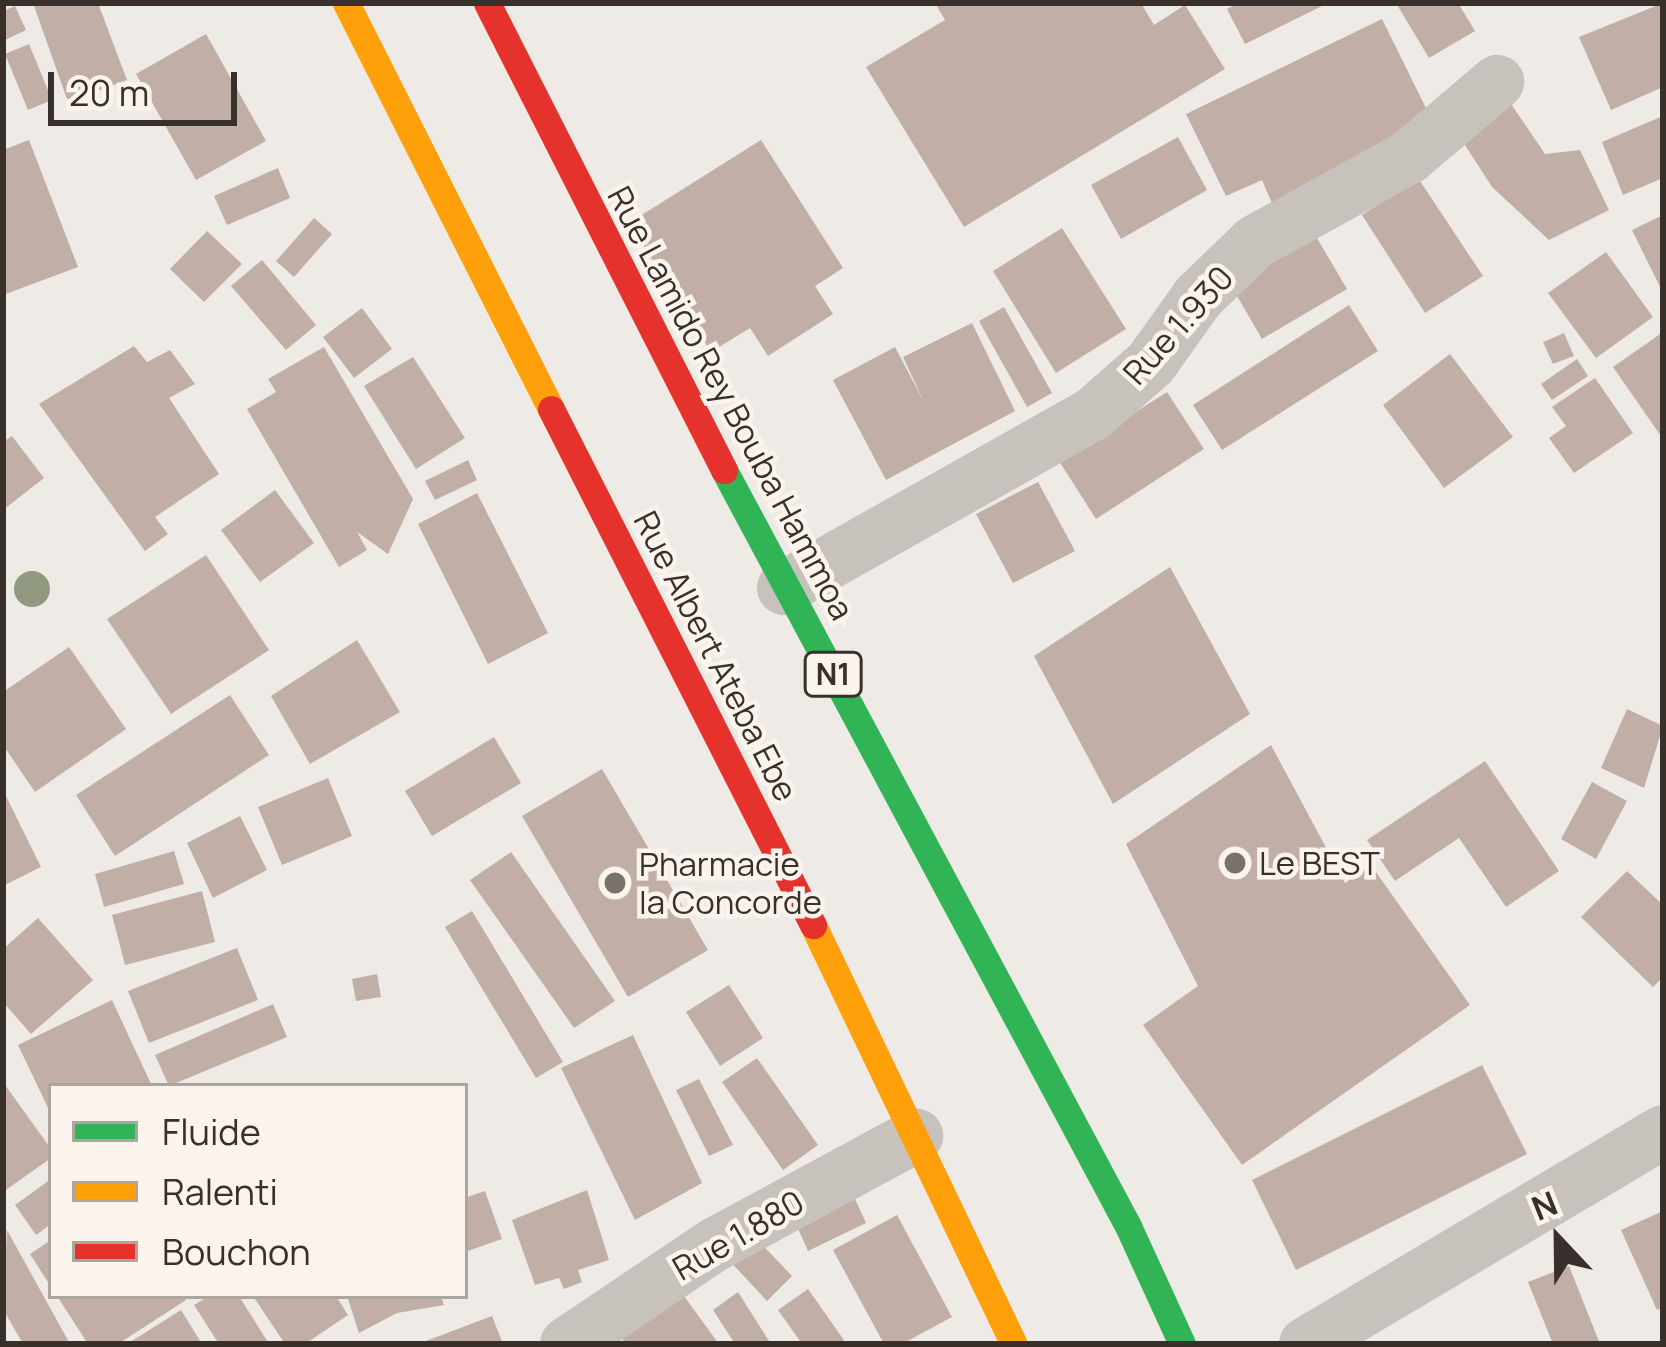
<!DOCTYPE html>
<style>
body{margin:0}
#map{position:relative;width:1666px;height:1347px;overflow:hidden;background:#eeeae5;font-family:Manrope,sans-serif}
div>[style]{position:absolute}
.building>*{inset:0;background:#c1afa7}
.street>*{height:54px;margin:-27px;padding:0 27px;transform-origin:27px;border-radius:27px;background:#c8c2bd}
.fast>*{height:27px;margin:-13.5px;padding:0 13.5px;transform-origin:13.5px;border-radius:13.5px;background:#30b455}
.slow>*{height:27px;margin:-13.5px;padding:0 13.5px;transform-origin:13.5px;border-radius:13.5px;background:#ff9f0a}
.jam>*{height:27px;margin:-13.5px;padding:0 13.5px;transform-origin:13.5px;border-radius:13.5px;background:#e5322d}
.trees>*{width:36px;height:36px;margin:-18px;border-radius:50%;background:#929981}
.dots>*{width:33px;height:33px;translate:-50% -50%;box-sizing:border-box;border:6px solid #faf4ed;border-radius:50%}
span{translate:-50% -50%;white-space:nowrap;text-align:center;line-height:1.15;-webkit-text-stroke:9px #faf4ed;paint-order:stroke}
.shield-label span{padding:3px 9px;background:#faf4ed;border:3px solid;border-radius:9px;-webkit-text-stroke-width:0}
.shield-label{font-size:30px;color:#39302b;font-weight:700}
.street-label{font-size:33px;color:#39302b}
.poi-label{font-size:33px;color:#39302b}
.left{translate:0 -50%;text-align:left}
.frame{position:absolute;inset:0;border:6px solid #39302b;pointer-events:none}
.legend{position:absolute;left:48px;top:1083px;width:420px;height:216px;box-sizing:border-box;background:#faf4ed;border:3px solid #ada69f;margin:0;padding:15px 21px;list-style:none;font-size:36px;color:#39302b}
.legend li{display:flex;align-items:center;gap:24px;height:60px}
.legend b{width:60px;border:3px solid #ada69f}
.north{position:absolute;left:1498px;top:1179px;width:120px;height:120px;-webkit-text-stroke:9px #faf4ed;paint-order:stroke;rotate:338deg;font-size:33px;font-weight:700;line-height:48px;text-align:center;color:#39302b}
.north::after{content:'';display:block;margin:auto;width:42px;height:54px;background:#39302b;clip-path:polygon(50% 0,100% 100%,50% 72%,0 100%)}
.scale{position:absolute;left:48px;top:72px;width:189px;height:54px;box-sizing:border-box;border:6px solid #39302b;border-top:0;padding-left:15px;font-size:36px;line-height:42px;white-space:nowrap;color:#39302b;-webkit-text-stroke:9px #faf4ed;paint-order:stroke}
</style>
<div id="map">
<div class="building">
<i style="clip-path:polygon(33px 3px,98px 3px,127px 80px,68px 102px)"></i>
<i style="clip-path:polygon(935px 3px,1141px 3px,1154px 25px,1185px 5px,1225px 69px,964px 227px,866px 67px,945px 20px)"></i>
<i style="clip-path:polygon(1239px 3px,1328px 3px,1245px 44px,1227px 9px)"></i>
<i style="clip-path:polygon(1396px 3px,1458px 3px,1475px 31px,1429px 58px)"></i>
<i style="clip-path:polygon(1663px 3px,1663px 87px,1611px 110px,1579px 37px)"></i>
<i style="clip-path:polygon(15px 6px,26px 30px,3px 41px,3px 11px)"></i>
<i style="clip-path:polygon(1382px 19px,1426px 108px,1366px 161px,1274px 208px,1262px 180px,1226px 196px,1186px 114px)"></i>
<i style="clip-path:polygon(206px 34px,266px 141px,196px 180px,136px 74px)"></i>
<i style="clip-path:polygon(29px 44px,52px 100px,28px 110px,5px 54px)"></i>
<i style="clip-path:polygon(1509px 101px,1545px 154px,1580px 150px,1609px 210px,1549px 240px,1492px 187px,1456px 131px)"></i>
<i style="clip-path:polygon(1663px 116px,1663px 178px,1623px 195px,1602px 142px)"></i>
<i style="clip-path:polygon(1178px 137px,1207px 190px,1121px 239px,1091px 185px)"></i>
<i style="clip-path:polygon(29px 140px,78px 267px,3px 295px,3px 150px)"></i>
<i style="clip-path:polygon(761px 140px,843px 268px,815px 286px,833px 314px,768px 356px,750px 328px,711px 352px,629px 223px)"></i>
<i style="clip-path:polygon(278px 168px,290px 198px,227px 225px,214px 196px)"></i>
<i style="clip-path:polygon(1418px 178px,1483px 276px,1425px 313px,1362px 215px)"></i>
<i style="clip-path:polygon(1663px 215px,1663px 293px,1632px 230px)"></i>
<i style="clip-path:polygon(314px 218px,332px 234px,294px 277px,276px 261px)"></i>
<i style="clip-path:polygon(1062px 228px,1126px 329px,1056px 373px,993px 271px)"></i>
<i style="clip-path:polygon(1311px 228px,1347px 289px,1262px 339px,1226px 277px)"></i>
<i style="clip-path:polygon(207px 231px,242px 264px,204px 302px,170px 269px)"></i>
<i style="clip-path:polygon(1606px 252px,1653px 317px,1596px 358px,1548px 293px)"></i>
<i style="clip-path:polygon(262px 260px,316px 325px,286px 350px,231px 286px)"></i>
<i style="clip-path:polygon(1349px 305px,1378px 351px,1222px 450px,1193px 405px)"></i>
<i style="clip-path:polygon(1004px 307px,1052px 393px,1027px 407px,979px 321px)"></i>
<i style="clip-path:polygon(362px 308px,392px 349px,354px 378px,323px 337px)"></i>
<i style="clip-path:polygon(972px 323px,1015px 411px,886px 480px,833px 380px,895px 347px,924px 402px,903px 357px)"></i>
<i style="clip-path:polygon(1663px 332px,1663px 439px,1613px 367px)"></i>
<i style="clip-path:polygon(1564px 333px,1574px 356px,1553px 364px,1543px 342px)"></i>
<i style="clip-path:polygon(134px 346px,147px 362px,170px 350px,195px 384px,169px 398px,219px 474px,155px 517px,168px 534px,145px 551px,39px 404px)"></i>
<i style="clip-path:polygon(324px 347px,413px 499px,388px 554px,357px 532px,367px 550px,339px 567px,247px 409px,276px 392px,268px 379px)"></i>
<i style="clip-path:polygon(1450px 354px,1513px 437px,1444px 488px,1383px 405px)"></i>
<i style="clip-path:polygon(413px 357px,465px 438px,416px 469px,364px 386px)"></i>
<i style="clip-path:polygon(1577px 359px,1588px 376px,1552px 400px,1541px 384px)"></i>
<i style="clip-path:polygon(1595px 378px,1633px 433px,1574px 473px,1549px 438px,1566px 426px,1552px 407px)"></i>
<i style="clip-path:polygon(1167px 392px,1204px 449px,1096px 519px,1059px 461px)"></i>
<i style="clip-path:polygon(12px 436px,44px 478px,3px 510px,3px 442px)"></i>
<i style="clip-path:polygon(468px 460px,477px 480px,435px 500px,425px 481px)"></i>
<i style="clip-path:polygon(1038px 482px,1075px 551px,1013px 583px,976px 514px)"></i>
<i style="clip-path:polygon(275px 490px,314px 543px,260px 582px,221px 530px)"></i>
<i style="clip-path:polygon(477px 493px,548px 633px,488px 664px,418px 524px)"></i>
<i style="clip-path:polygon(206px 555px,269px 650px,171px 714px,107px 619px)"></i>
<i style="clip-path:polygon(1170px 567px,1250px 714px,1113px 804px,1034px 656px)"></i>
<i style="clip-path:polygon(357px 640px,400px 712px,310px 764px,271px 696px)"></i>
<i style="clip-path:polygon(69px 647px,126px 729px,35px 792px,3px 745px,3px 692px)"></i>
<i style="clip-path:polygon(230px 695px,269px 755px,115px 856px,76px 795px)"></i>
<i style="clip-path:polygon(1627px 709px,1663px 726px,1644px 788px,1601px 768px)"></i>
<i style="clip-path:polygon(494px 737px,521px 783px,432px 836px,405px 791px)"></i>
<i style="clip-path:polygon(1271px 745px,1345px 883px,1371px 865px,1470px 1005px,1242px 1165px,1143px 1025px,1198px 986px,1126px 844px)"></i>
<i style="clip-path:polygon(1485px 761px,1559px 871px,1506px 907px,1459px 838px,1395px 881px,1367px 840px)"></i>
<i style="clip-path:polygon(602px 769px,708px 950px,628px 997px,522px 816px)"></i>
<i style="clip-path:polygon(328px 778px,352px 836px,282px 865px,258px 807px)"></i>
<i style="clip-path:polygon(1592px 782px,1627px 801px,1596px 859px,1561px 839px)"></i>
<i style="clip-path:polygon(3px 790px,41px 867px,3px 886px)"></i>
<i style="clip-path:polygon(240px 816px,267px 870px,213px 898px,187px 843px)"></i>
<i style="clip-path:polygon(174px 851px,184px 884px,104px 907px,95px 874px)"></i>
<i style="clip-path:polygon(511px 852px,615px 1001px,574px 1028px,470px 880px)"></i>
<i style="clip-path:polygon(1627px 871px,1663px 905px,1663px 977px,1653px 987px,1581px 917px)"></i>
<i style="clip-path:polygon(202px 891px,215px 942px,125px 965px,112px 915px)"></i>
<i style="clip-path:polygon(472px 911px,563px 1062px,536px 1078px,445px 927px)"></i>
<i style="clip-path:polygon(38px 918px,93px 980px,31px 1034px,3px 1002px,3px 949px)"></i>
<i style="clip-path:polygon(237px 948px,258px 1000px,149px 1043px,128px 991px)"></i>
<i style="clip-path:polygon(377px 974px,381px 997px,356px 1001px,352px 979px)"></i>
<i style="clip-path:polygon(729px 985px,763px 1038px,720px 1066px,686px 1012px)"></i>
<i style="clip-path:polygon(112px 1000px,152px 1086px,51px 1086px,51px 1114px,18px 1045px)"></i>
<i style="clip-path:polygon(273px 1004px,287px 1037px,169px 1086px,155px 1055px)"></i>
<i style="clip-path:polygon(633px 1035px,702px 1183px,635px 1220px,561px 1068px)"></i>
<i style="clip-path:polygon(757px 1058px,818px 1145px,783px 1170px,722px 1082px)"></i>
<i style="clip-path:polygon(1482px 1065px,1527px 1154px,1296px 1270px,1252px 1180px)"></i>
<i style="clip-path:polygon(699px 1079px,733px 1145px,709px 1156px,676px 1090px)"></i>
<i style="clip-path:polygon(3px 1082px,51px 1149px,51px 1158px,3px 1192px)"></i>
<i style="clip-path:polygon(51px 1179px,51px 1224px,36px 1235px,15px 1205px)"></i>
<i style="clip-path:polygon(849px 1186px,866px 1223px,808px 1251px,791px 1213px)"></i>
<i style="clip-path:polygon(587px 1190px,609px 1260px,578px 1270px,582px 1282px,564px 1289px,559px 1278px,535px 1285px,512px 1220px)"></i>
<i style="clip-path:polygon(485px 1191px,502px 1239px,465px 1252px,465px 1198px)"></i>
<i style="clip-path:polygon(1663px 1211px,1663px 1307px,1657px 1310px,1621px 1230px)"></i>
<i style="clip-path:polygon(897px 1215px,952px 1317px,902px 1344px,884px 1344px,833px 1250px)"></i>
<i style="clip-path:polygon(7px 1230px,70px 1344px,23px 1344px,3px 1309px)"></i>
<i style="clip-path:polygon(752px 1234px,792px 1276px,767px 1301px,727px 1258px)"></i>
<i style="clip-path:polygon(51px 1240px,51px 1287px,30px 1254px)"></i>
<i style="clip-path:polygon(1569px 1266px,1600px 1344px,1553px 1344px,1528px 1282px)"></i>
<i style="clip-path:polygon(678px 1288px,719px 1344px,626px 1344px,617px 1332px)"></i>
<i style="clip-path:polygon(808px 1289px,844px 1340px,839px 1344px,802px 1344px,778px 1310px)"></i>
<i style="clip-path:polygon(738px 1292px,771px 1344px,735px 1344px,713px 1310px)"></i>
<i style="clip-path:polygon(57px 1296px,183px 1296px,186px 1300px,118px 1344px,88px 1344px)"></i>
<i style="clip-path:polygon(209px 1296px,239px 1296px,269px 1344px,219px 1344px,194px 1305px)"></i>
<i style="clip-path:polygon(253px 1296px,336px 1296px,348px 1315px,305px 1344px,285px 1344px)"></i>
<i style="clip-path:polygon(347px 1296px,441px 1296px,444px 1305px,397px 1313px,359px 1333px)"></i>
<i style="clip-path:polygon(181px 1310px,202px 1344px,127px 1344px)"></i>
<i style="clip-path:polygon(492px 1316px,503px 1344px,418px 1344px)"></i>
</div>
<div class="street">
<i style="left:784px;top:588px;width:355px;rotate:-29.4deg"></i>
<i style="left:1093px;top:414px;width:77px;rotate:-41.3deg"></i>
<i style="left:1151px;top:363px;width:81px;rotate:-54.5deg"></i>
<i style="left:1198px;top:297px;width:79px;rotate:-44deg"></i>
<i style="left:1255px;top:242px;width:176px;rotate:-28.9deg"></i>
<i style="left:1409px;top:157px;width:116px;rotate:-40.4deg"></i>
<i style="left:567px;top:1344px;width:177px;rotate:-34deg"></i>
<i style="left:714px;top:1245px;width:230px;rotate:-28.4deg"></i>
<i style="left:1306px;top:1344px;width:415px;rotate:-30.7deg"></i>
</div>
<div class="fast">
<i style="left:724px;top:470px;width:857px;rotate:61.88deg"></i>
<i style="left:1128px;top:1226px;width:130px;rotate:65.4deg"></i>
</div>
<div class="slow">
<i style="left:346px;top:3px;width:455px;rotate:63.2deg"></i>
<i style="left:813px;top:925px;width:465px;rotate:64.4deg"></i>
</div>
<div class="jam">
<i style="left:487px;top:3px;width:524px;rotate:63.09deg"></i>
<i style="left:551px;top:409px;width:579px;rotate:63.08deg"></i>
</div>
<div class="trees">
<i style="left:32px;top:589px"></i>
</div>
<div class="dots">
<i style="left:1235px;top:863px;background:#78716c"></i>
<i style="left:615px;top:883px;background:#78716c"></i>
</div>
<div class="shield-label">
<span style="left:833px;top:674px">N1</span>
</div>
<div class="street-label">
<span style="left:1178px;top:325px;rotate:-48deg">Rue 1.930</span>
<span style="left:731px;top:403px;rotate:62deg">Rue Lamido Rey Bouba Hammoa</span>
<span style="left:716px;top:656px;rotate:63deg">Rue Albert Ateba Ebe</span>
<span style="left:738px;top:1235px;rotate:-30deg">Rue 1.880</span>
</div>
<div class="poi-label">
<span class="left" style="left:1259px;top:863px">Le BEST</span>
<span class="left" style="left:639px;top:883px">Pharmacie<br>la Concorde</span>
</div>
<div class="frame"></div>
<ul class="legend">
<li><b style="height:15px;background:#30b455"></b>Fluide</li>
<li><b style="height:15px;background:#ff9f0a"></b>Ralenti</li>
<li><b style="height:15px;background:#e5322d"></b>Bouchon</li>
</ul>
<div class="north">N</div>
<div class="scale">20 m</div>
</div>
